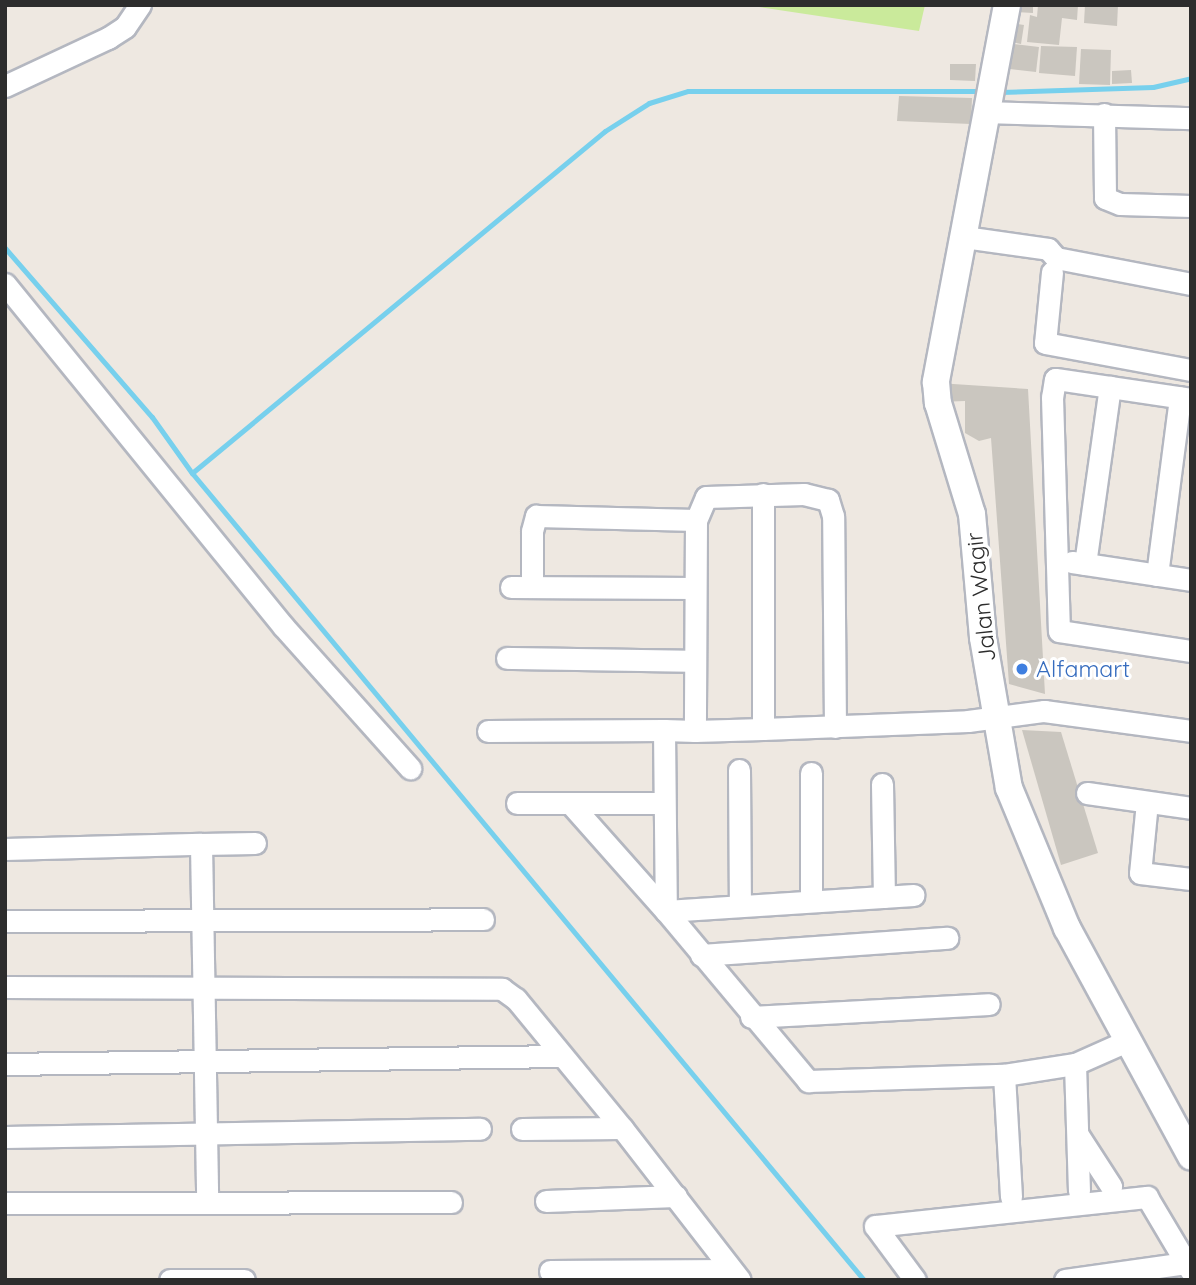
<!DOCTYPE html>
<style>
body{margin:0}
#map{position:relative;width:1196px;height:1285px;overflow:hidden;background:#eee8e1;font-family:Quicksand,sans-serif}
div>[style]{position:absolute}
.pitch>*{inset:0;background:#caea9b}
.stream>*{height:5px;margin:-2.5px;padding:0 2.5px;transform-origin:2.5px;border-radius:2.5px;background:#77d0ed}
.building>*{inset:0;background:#cac6bf}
.roads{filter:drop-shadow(2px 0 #b4b7c0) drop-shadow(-2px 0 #b4b7c0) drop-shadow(0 2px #b4b7c0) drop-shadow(0 -2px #b4b7c0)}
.minor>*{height:21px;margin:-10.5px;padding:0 10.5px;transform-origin:10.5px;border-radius:10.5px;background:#fff}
.tertiary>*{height:26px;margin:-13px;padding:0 13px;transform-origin:13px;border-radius:13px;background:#fff}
.dots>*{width:19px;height:19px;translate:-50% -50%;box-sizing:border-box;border:4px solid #fff;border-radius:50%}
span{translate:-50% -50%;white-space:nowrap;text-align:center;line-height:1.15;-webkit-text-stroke:6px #fff;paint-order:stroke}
.street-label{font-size:23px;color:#2d2d2d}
.shop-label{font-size:23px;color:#366cbe}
.left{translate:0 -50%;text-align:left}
.frame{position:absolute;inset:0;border:7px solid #2d2d2d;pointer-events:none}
</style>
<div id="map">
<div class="pitch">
<i style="clip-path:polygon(746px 5px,925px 5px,919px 31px)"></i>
</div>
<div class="stream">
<i style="left:1000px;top:92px;width:153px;rotate:-1.9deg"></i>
<i style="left:1153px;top:87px;width:39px;rotate:-13deg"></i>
<i style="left:5px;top:248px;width:224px;rotate:49deg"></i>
<i style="left:152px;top:417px;width:69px;rotate:54.5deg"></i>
<i style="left:192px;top:473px;width:1050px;rotate:50.22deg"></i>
<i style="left:192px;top:473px;width:536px;rotate:-39.63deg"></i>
<i style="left:605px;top:131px;width:52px;rotate:-32.5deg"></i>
<i style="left:649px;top:103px;width:41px;rotate:-17.1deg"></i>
<i style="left:688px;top:91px;width:295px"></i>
</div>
<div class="building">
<i style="clip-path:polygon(1016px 5px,1033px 5px,1033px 13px,1016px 12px)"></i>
<i style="clip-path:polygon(1038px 5px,1078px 5px,1077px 20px,1062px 18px,1059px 45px,1027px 42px,1030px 15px,1037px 17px)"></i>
<i style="clip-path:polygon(1085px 5px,1118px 5px,1117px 26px,1084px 23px)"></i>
<i style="clip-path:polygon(1010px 23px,1024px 25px,1021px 44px,1007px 41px)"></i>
<i style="clip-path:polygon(1005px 43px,1039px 47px,1036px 72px,1002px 68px)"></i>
<i style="clip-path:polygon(1041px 46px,1077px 47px,1075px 76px,1039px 73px)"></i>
<i style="clip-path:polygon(1081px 49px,1111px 50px,1110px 85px,1079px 84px)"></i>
<i style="clip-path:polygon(950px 64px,976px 64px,975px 81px,950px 80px)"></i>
<i style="clip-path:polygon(1131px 70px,1132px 83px,1112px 84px,1112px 71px)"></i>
<i style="clip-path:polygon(899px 96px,972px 98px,971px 124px,897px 121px)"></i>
<i style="clip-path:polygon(938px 383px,1028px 389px,1045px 694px,1009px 684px,991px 438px,979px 441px,965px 433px,965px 401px,939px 402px)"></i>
<i style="clip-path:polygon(1022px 730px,1061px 732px,1098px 853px,1061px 865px)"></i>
</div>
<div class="roads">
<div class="minor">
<i style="left:5px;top:86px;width:114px;rotate:-25deg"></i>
<i style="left:108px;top:38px;width:20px;rotate:-33deg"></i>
<i style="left:125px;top:27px;width:27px;rotate:-56deg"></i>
<i style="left:986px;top:112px;width:205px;rotate:1.7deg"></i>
<i style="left:1104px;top:114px;width:84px;rotate:89.3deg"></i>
<i style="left:1105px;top:198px;width:16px;rotate:22deg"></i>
<i style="left:1120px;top:204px;width:71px;rotate:1.6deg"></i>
<i style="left:964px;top:237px;width:85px;rotate:8.1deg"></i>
<i style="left:1048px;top:249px;width:12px;rotate:48deg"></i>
<i style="left:1056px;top:258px;width:137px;rotate:10.9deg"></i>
<i style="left:1052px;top:272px;width:71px;rotate:95.6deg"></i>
<i style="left:1045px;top:343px;width:148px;rotate:10.5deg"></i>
<i style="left:5px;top:284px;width:441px;rotate:50.9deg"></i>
<i style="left:283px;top:626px;width:191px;rotate:48.2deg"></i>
<i style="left:1191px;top:399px;width:137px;rotate:-171.6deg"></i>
<i style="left:1055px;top:379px;width:18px;rotate:99deg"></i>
<i style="left:1052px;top:397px;width:234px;rotate:88.3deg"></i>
<i style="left:1059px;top:631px;width:134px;rotate:8.6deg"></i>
<i style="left:763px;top:494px;width:235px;rotate:90deg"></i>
<i style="left:763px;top:729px;width:205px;rotate:-2.2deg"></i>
<i style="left:968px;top:721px;width:77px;rotate:-7.5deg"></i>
<i style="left:1044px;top:711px;width:148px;rotate:7.7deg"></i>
<i style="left:1072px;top:562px;width:120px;rotate:8.6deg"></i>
<i style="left:1085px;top:564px;width:179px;rotate:-82deg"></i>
<i style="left:1157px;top:575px;width:179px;rotate:-82.6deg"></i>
<i style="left:511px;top:587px;width:183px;rotate:0.3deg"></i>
<i style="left:532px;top:587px;width:56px;rotate:-90deg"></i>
<i style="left:532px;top:531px;width:16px;rotate:-75deg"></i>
<i style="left:536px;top:516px;width:160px;rotate:1.4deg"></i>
<i style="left:507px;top:658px;width:187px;rotate:0.9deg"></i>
<i style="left:835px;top:727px;width:211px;rotate:-90.5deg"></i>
<i style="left:833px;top:516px;width:17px;rotate:-107deg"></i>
<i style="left:828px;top:500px;width:25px;rotate:-166deg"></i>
<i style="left:804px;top:494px;width:98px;rotate:178.2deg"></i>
<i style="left:706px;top:497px;width:25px;rotate:113deg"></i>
<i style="left:696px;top:520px;width:211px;rotate:90.3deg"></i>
<i style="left:695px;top:731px;width:31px;rotate:-178deg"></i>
<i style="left:664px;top:730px;width:181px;rotate:89.4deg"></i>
<i style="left:666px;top:911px;width:222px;rotate:50.1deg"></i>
<i style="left:808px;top:1081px;width:196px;rotate:-1.8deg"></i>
<i style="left:1004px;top:1075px;width:72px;rotate:-8.8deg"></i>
<i style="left:1075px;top:1064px;width:57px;rotate:-23.9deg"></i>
<i style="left:488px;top:731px;width:176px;rotate:-0.3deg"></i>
<i style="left:695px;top:731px;width:68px;rotate:-1.7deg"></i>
<i style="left:739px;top:770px;width:136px;rotate:89.6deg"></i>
<i style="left:811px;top:773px;width:128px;rotate:90deg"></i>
<i style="left:882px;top:784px;width:113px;rotate:89deg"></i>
<i style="left:1087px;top:793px;width:105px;rotate:8.2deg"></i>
<i style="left:1147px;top:802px;width:71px;rotate:95.6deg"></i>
<i style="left:1140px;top:873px;width:51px;rotate:6.7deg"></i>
<i style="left:517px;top:803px;width:147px"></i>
<i style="left:570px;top:803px;width:144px;rotate:48.4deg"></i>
<i style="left:666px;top:911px;width:248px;rotate:-3.7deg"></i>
<i style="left:201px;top:844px;width:54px;rotate:-1.1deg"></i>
<i style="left:5px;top:849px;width:196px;rotate:-1.5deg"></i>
<i style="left:201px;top:844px;width:357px;rotate:89deg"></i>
<i style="left:5px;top:921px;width:478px;rotate:-0.2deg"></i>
<i style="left:701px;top:955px;width:247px;rotate:-4deg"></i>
<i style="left:5px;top:987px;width:497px;rotate:0.2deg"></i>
<i style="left:502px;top:989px;width:17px;rotate:36deg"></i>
<i style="left:516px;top:999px;width:167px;rotate:50.6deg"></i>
<i style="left:622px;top:1128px;width:192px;rotate:52.2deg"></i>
<i style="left:751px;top:1017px;width:238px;rotate:-3.1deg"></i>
<i style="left:5px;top:1064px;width:557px;rotate:-0.82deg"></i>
<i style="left:1075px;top:1064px;width:127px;rotate:88.2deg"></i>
<i style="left:1004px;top:1075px;width:122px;rotate:86.7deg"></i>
<i style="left:522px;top:1129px;width:100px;rotate:-0.6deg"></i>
<i style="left:1078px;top:1135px;width:61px;rotate:57.1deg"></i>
<i style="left:5px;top:1137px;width:475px;rotate:-1deg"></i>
<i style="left:546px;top:1201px;width:130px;rotate:-2.2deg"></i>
<i style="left:5px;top:1203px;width:446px;rotate:-0.1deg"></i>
<i style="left:550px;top:1271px;width:181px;rotate:-0.3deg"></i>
<i style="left:170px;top:1280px;width:74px"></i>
<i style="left:915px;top:1280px;width:67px;rotate:-126.5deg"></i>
<i style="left:875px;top:1226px;width:274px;rotate:-6.1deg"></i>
<i style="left:1147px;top:1197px;width:86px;rotate:59.3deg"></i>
<i style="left:1065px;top:1280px;width:122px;rotate:-8deg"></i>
</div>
<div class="tertiary">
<i style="left:1007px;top:5px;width:384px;rotate:100.7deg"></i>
<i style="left:936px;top:382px;width:21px;rotate:85deg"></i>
<i style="left:938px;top:403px;width:116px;rotate:73deg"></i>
<i style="left:972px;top:514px;width:124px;rotate:84.9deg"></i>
<i style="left:983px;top:638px;width:152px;rotate:80.2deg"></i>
<i style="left:1009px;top:788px;width:152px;rotate:67.5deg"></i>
<i style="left:1067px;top:928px;width:260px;rotate:61.5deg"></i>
</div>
</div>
<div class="dots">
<i style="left:1022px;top:669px;background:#3f7fe0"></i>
</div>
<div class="street-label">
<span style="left:981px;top:597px;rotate:-96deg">Jalan Wagir</span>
</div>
<div class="shop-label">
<span class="left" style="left:1036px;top:669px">Alfamart</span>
</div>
<div class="frame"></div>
</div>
